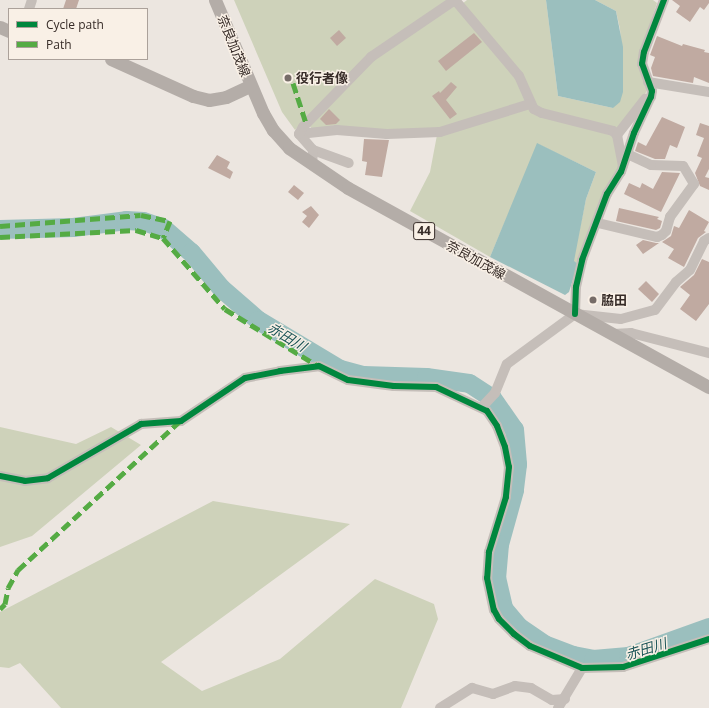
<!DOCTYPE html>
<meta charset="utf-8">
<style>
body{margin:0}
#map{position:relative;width:709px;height:708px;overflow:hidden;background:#ece6e0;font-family:"Open Sans","Noto Sans JP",sans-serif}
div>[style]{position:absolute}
.green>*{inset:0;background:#ced2ba}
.water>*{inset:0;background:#9bbfbe}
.river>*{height:19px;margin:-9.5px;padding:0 9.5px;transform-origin:9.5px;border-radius:9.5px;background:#9bbfbe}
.building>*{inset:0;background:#c0aaa1}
.minor>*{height:10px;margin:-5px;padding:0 5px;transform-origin:5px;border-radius:5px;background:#c5beb9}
.major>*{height:13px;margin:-6.5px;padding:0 6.5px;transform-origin:6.5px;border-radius:6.5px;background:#b4ada8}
.quiet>*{height:5px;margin-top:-2.5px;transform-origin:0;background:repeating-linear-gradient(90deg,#55ab44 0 10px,transparent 0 15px)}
.cycleway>*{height:6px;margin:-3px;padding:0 3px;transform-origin:3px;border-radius:3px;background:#00873e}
.dots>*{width:11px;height:11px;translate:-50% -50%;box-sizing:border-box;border:2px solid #f9f0e6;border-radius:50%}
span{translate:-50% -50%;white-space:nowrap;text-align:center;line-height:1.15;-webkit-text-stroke:3px #f9f0e6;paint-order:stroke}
.shield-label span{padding:1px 3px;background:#f9f0e6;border:1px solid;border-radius:3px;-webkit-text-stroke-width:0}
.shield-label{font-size:12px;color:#362b27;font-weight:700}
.street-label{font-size:13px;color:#362b27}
.poi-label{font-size:13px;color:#362b27;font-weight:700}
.left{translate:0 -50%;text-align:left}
.water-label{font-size:14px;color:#1c5558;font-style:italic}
.legend{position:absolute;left:8px;top:8px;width:140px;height:52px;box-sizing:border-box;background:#f9f0e6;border:1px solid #aba19a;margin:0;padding:5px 7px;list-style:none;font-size:12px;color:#362b27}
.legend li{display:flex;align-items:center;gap:8px;height:20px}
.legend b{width:20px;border:1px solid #aba19a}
</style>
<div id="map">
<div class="green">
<i style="clip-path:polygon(234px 0,452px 0,370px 56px,295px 130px,282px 112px)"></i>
<i style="clip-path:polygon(467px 0,546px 0,558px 96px,613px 108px,623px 68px,620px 29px,616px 11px,595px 0,653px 0,657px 3px,642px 48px,647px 90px,642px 101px,618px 131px,539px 109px,462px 4px)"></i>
<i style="clip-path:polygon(455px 4px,516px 78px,528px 104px,437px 130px,312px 129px,309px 125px,373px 59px)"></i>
<i style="clip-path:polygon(530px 107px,612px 133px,620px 164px,578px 264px,573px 261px,586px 199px,596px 172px,538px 144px,490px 257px,410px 211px,430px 172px,437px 135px)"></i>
<i style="clip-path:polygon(0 427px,76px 444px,111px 427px,141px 445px,32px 536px,0 547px)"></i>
<i style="clip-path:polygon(213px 501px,350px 524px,161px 662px,202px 691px,280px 659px,375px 579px,434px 604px,438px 619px,401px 708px,61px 708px,20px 663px,9px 668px,0 667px,0 612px)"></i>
</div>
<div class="water">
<i style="clip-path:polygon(546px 0,595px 0,616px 11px,623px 47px,623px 92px,620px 102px,613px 108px,558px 96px)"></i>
<i style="clip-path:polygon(537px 143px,596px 172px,586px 199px,574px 261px,578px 264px,569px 292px,565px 295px,490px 257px)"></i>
</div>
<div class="river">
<i style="left:0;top:229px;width:73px;rotate:-1.6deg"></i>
<i style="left:73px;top:227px;width:53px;rotate:-7.5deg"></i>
<i style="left:126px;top:220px;width:17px;rotate:3deg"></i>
<i style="left:143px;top:221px;width:21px;rotate:19deg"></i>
<i style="left:163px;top:228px;width:37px;rotate:41deg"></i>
<i style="left:191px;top:252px;width:47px;rotate:50.2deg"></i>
<i style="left:221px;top:288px;width:49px;rotate:40.9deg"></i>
<i style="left:258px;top:320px;width:96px;rotate:30.9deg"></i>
<i style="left:340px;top:369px;width:24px;rotate:15deg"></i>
<i style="left:363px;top:375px;width:63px;rotate:1.8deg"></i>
<i style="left:426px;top:377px;width:43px;rotate:7.9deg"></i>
<i style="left:469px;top:383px;width:27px;rotate:33deg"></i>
<i style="left:492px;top:398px;width:38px;rotate:55deg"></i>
<i style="left:514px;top:429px;width:35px;rotate:85deg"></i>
<i style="left:517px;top:464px;width:26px;rotate:97deg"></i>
<i style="left:514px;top:490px;width:56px;rotate:105.5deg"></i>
<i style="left:499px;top:544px;width:33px;rotate:95deg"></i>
<i style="left:496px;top:577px;width:32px;rotate:77deg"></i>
<i style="left:503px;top:608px;width:25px;rotate:50deg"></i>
<i style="left:519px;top:627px;width:30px;rotate:34deg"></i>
<i style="left:544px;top:644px;width:31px;rotate:21deg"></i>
<i style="left:573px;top:655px;width:20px;rotate:11deg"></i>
<i style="left:593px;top:659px;width:35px;rotate:-5deg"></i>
<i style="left:628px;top:656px;width:86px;rotate:-19.7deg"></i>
</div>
<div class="building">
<i style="clip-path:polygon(66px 0,79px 0,76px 9px,63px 9px)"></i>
<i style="clip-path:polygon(672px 0,709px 0,709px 3px,704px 10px,700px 7px,690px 22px,676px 12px,680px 6px)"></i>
<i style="clip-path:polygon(339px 30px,346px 38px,337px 46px,330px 38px)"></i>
<i style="clip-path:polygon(474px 33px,482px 42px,446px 71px,438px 61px)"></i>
<i style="clip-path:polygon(657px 36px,682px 46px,683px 44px,705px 50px,704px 52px,709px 53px,709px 83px,694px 77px,693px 83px,653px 76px,651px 68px,655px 57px,650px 55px)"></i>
<i style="clip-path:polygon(451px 82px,457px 87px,446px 100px,457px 114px,450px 119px,432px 96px,439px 91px,440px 93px)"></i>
<i style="clip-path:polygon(329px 109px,340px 120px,336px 124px,326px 125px,320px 119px)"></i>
<i style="clip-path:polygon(662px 117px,685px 127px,677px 148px,670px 145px,665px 159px,655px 159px,635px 151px,638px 142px,646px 146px)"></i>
<i style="clip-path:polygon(700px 123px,709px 126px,709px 169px,705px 177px,709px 178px,709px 190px,700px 186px,695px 173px,702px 158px,697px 156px,704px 138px,696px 135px)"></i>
<i style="clip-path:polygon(364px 139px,389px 140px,382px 177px,365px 175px,367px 162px,362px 161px)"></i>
<i style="clip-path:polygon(217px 155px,230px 162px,227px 168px,233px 172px,230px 179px,208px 168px)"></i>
<i style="clip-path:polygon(662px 172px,680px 173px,661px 212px,624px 194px,629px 183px,640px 188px,642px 183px,653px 189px)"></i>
<i style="clip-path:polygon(294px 185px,304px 193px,298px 200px,288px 192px)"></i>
<i style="clip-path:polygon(311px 206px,319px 215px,309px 228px,302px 222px,307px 216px,302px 212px)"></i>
<i style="clip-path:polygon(619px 208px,659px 217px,657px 219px,662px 221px,660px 228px,656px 230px,616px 221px)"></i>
<i style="clip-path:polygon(689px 210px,709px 222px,704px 231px,706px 232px,698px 238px,684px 267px,668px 258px,674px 249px,662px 242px,671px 236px,674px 226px,679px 228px)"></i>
<i style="clip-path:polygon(643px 240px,656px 243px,659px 243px,643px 254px,636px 245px)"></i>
<i style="clip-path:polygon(702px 259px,709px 262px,709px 304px,696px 321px,680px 309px,690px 295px,680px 287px,694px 275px)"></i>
<i style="clip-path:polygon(646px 281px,659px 294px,652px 302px,638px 289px)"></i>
</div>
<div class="minor">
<i style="left:455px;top:0;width:99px;rotate:49.9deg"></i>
<i style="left:519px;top:76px;width:36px;rotate:66deg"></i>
<i style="left:534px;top:109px;width:9px;rotate:27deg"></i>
<i style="left:542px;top:113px;width:73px;rotate:14.2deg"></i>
<i style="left:613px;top:131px;width:6px;rotate:45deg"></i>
<i style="left:617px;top:135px;width:31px;rotate:79deg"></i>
<i style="left:29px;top:9px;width:9px;rotate:-72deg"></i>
<i style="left:648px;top:82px;width:62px;rotate:9.3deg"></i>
<i style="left:299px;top:134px;width:38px;rotate:-6deg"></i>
<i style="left:337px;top:130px;width:50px;rotate:4.6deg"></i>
<i style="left:387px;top:134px;width:53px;rotate:-2.2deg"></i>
<i style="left:440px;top:132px;width:94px;rotate:-17.3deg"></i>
<i style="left:617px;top:135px;width:46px;rotate:-52.1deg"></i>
<i style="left:313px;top:150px;width:38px;rotate:20deg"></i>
<i style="left:312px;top:165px;width:15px;rotate:-86deg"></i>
<i style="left:313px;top:150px;width:21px;rotate:-131deg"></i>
<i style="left:299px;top:134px;width:8px;rotate:-60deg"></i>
<i style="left:303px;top:127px;width:98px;rotate:-45.8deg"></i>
<i style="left:371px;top:57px;width:102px;rotate:-34.2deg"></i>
<i style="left:598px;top:223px;width:61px;rotate:13.3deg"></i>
<i style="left:657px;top:237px;width:5px;rotate:-22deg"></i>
<i style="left:662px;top:235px;width:6px;rotate:-45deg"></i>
<i style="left:666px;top:231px;width:15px;rotate:-74deg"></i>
<i style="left:670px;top:217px;width:41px;rotate:-54deg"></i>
<i style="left:694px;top:184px;width:21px;rotate:-121deg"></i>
<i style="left:683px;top:166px;width:32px;rotate:-178deg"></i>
<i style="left:651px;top:165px;width:26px;rotate:-155deg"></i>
<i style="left:575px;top:314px;width:27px;rotate:-88deg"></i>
<i style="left:576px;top:287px;width:28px;rotate:-77deg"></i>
<i style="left:582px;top:260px;width:71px;rotate:-69.3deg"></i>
<i style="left:607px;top:194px;width:26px;rotate:-58deg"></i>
<i style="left:621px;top:172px;width:41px;rotate:-71.6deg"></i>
<i style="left:634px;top:133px;width:40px;rotate:-65deg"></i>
<i style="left:651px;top:97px;width:6px;rotate:-81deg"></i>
<i style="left:652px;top:91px;width:29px;rotate:-110deg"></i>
<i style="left:642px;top:64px;width:12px;rotate:-81deg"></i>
<i style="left:644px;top:52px;width:56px;rotate:-69deg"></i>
<i style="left:614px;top:334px;width:17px;rotate:-3deg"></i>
<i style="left:631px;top:333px;width:81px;rotate:14.4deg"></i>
<i style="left:482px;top:407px;width:19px;rotate:-47deg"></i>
<i style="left:495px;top:393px;width:31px;rotate:-68deg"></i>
<i style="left:507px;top:364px;width:84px;rotate:-36.3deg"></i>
<i style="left:575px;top:314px;width:46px;rotate:6.2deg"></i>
<i style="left:621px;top:319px;width:35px;rotate:-15deg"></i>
<i style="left:655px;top:310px;width:35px;rotate:-53deg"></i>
<i style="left:676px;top:282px;width:18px;rotate:-41deg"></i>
<i style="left:690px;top:270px;width:32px;rotate:-64deg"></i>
<i style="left:704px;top:241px;width:6px;rotate:-31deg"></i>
<i style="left:0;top:476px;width:25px;rotate:11deg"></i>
<i style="left:25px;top:481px;width:23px;rotate:-7deg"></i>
<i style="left:48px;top:478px;width:108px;rotate:-30.1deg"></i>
<i style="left:141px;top:424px;width:40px;rotate:-4.3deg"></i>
<i style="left:181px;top:421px;width:77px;rotate:-33.9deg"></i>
<i style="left:245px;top:378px;width:36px;rotate:-11deg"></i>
<i style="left:280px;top:371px;width:39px;rotate:-7deg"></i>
<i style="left:319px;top:366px;width:32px;rotate:26deg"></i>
<i style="left:348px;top:380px;width:46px;rotate:7.4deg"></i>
<i style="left:394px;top:386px;width:42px;rotate:1.4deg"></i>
<i style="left:436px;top:387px;width:56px;rotate:25.2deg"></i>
<i style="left:487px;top:411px;width:18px;rotate:56deg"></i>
<i style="left:497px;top:426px;width:22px;rotate:69deg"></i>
<i style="left:505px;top:447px;width:20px;rotate:79deg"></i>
<i style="left:509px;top:467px;width:30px;rotate:96deg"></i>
<i style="left:506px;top:497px;width:58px;rotate:107.2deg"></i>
<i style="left:489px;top:552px;width:26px;rotate:94deg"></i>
<i style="left:487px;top:578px;width:33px;rotate:78deg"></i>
<i style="left:494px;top:610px;width:10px;rotate:61deg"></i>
<i style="left:499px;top:619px;width:21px;rotate:45deg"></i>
<i style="left:514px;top:634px;width:20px;rotate:37deg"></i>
<i style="left:530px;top:646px;width:56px;rotate:22.9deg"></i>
<i style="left:582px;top:668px;width:41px;rotate:-1.4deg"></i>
<i style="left:623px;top:667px;width:90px;rotate:-18deg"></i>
<i style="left:440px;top:708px;width:38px;rotate:-32deg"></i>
<i style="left:472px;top:688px;width:22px;rotate:16deg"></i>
<i style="left:493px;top:694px;width:23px;rotate:-20deg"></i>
<i style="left:515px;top:686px;width:16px;rotate:7deg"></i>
<i style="left:531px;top:688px;width:24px;rotate:30deg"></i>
<i style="left:552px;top:700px;width:13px;rotate:-4deg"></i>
<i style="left:558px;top:708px;width:47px;rotate:-59deg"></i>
</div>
<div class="major">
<i style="left:215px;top:0;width:123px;rotate:67deg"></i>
<i style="left:263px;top:113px;width:20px;rotate:60deg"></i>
<i style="left:273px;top:130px;width:24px;rotate:48deg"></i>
<i style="left:289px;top:148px;width:71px;rotate:34.1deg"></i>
<i style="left:348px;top:188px;width:412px;rotate:28.9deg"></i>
<i style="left:0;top:27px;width:10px;rotate:24deg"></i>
<i style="left:111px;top:59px;width:90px;rotate:24.3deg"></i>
<i style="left:193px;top:96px;width:16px;rotate:14deg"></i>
<i style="left:209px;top:100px;width:17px;rotate:-10deg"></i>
<i style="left:226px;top:97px;width:26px;rotate:-25deg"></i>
</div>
<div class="quiet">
<i style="left:293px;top:83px;width:42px;rotate:72deg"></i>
<i style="left:0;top:226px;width:141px;rotate:-4.5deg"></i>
<i style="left:141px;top:215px;width:30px;rotate:12deg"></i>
<i style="left:170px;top:221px;width:18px;rotate:112deg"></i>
<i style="left:0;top:237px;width:136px;rotate:-2.9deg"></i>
<i style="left:136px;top:230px;width:28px;rotate:17deg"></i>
<i style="left:163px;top:238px;width:94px;rotate:48.9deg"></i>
<i style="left:225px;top:309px;width:109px;rotate:31.5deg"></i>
<i style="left:0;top:609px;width:7px;rotate:-45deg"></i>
<i style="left:5px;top:604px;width:16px;rotate:-79deg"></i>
<i style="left:8px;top:588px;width:21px;rotate:-61deg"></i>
<i style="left:18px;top:570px;width:219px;rotate:-42.6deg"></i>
</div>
<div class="cycleway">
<i style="left:575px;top:314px;width:27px;rotate:-88deg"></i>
<i style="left:576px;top:287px;width:28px;rotate:-77deg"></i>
<i style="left:582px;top:260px;width:71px;rotate:-69.3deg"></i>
<i style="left:607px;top:194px;width:26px;rotate:-58deg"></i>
<i style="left:621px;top:172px;width:41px;rotate:-71.6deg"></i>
<i style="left:634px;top:133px;width:40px;rotate:-65deg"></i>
<i style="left:651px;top:97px;width:6px;rotate:-81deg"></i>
<i style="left:652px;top:91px;width:29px;rotate:-110deg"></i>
<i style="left:642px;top:64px;width:12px;rotate:-81deg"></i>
<i style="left:644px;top:52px;width:56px;rotate:-69deg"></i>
<i style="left:0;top:476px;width:25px;rotate:11deg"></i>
<i style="left:25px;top:481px;width:23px;rotate:-7deg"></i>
<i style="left:48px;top:478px;width:108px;rotate:-30.1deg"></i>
<i style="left:141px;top:424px;width:40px;rotate:-4.3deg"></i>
<i style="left:181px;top:421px;width:77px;rotate:-33.9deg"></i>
<i style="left:245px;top:378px;width:36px;rotate:-11deg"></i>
<i style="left:280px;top:371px;width:39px;rotate:-7deg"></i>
<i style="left:319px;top:366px;width:32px;rotate:26deg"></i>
<i style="left:348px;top:380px;width:46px;rotate:7.4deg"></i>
<i style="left:394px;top:386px;width:42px;rotate:1.4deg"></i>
<i style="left:436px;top:387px;width:56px;rotate:25.2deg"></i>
<i style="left:487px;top:411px;width:18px;rotate:56deg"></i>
<i style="left:497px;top:426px;width:22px;rotate:69deg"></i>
<i style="left:505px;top:447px;width:20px;rotate:79deg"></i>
<i style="left:509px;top:467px;width:30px;rotate:96deg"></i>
<i style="left:506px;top:497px;width:58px;rotate:107.2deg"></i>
<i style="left:489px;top:552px;width:26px;rotate:94deg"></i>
<i style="left:487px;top:578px;width:33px;rotate:78deg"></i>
<i style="left:494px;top:610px;width:10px;rotate:61deg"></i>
<i style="left:499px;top:619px;width:21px;rotate:45deg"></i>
<i style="left:514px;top:634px;width:20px;rotate:37deg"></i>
<i style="left:530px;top:646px;width:56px;rotate:22.9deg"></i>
<i style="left:582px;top:668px;width:41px;rotate:-1.4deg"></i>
<i style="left:623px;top:667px;width:90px;rotate:-18deg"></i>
</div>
<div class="dots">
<i style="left:288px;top:78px;background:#766c68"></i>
<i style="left:593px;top:300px;background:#766c68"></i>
</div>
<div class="shield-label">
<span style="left:424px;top:231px">44</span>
</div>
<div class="street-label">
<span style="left:234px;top:46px;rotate:68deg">奈良加茂線</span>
<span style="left:476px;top:260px;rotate:29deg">奈良加茂線</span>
</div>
<div class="poi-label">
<span class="left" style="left:296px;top:78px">役行者像</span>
<span class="left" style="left:601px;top:300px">脇田</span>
</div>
<div class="water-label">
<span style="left:287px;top:337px;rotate:31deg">赤田川</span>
<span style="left:646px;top:649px;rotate:-17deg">赤田川</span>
</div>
<ul class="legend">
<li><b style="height:5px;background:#00873e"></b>Cycle path</li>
<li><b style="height:5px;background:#55ab44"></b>Path</li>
</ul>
</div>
